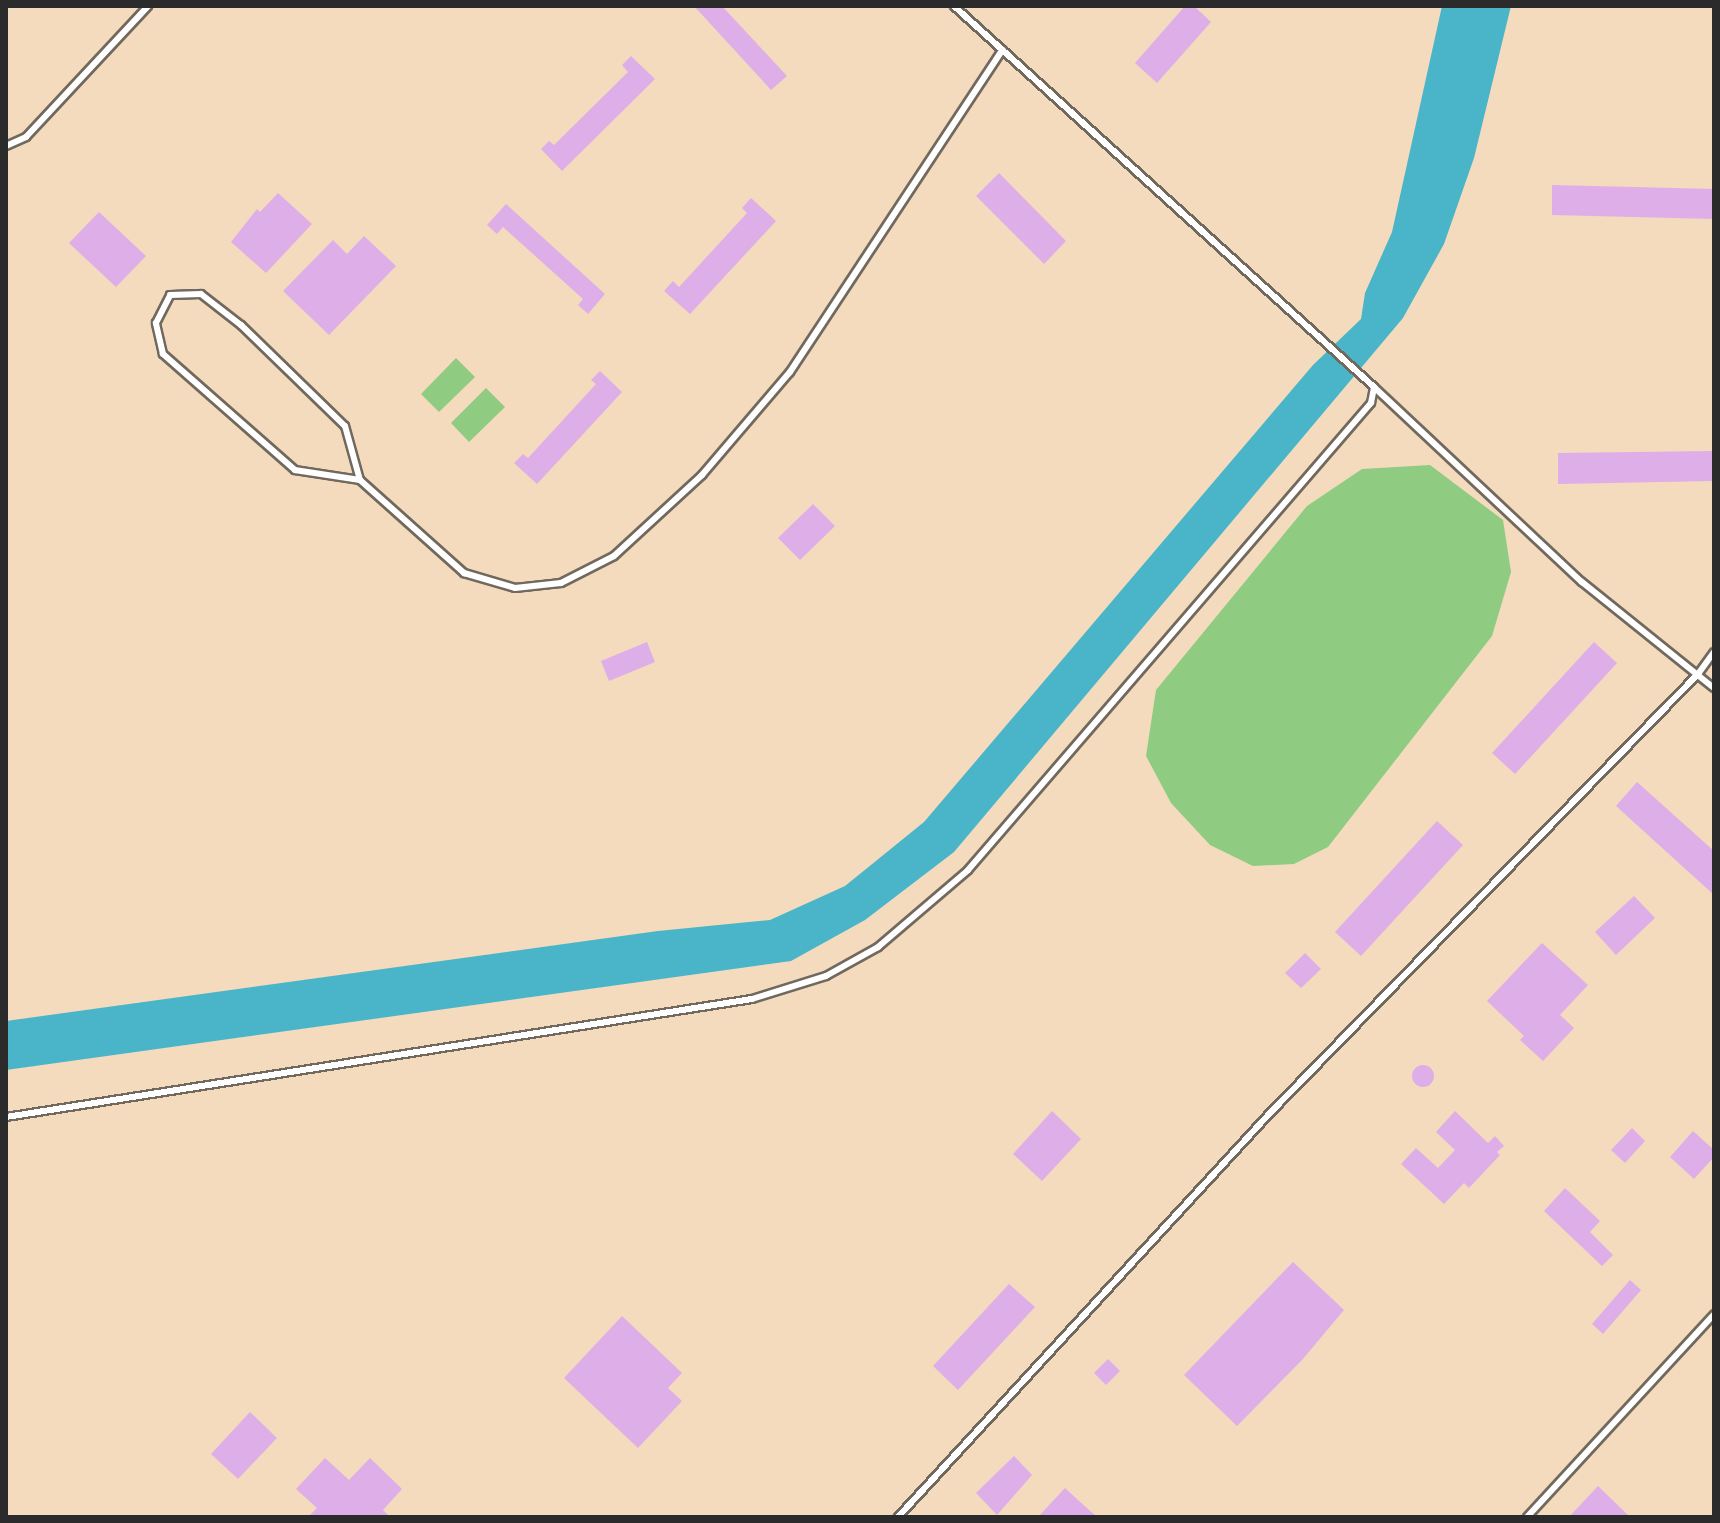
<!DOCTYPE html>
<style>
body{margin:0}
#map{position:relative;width:1720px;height:1523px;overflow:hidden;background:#f4dbbd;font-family:"IM FELL Double Pica",serif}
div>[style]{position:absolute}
.green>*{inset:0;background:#8fcc82}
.water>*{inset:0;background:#4ab5c8}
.building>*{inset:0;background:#ddaee8}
.round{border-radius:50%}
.roads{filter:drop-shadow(2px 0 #71695e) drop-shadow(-2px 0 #71695e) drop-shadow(0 2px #71695e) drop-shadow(0 -2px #71695e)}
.lane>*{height:6px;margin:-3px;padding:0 3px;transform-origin:3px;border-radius:3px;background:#fff}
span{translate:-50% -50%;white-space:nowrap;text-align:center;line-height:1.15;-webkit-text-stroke:7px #fcf5e5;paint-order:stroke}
.frame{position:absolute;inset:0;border:8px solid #2b2b2b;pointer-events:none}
</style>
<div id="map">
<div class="green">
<i style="clip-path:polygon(456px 358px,475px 377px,439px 412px,421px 394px)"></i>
<i style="clip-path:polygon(486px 388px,505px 407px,469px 442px,451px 423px)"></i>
<i style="clip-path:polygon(1430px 465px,1503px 520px,1511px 572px,1492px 636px,1328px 847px,1294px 864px,1253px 866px,1210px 845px,1171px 803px,1146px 756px,1156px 690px,1307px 506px,1362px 469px)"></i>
</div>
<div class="water">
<i style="clip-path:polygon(1442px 6px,1511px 6px,1474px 158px,1444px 244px,1403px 318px,954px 852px,865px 920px,791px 961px,6px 1070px,6px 1021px,658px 931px,770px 920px,845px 886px,924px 822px,1313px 365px,1361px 319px,1365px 293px,1392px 232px)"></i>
</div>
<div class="building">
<i style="clip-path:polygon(694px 6px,722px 6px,787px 76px,771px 90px)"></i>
<i style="clip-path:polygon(1185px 6px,1194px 6px,1211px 22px,1157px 83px,1135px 63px)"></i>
<i style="clip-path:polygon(631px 56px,655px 79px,562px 171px,541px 149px,549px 141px,554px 145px,628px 72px,622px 65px)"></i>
<i style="clip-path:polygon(999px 173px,1066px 241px,1044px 264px,976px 196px)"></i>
<i style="clip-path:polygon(1552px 185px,1714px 189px,1714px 219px,1552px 215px)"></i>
<i style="clip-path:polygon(278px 193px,312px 224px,266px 273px,231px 242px,257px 209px,260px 212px)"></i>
<i style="clip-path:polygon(751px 198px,776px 221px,690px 314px,664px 291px,673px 281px,679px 287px,747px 213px,742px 208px)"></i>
<i style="clip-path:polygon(506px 204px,605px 294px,588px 314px,578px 305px,583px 299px,503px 227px,497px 234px,487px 225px)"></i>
<i style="clip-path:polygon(99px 212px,146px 256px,116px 287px,69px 243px)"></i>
<i style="clip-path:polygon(364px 236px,396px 266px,329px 335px,283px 291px,333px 240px,347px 254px)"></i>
<i style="clip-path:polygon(600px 371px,622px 392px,537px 484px,514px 463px,523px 454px,528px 458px,596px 384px,591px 380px)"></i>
<i style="clip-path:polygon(1713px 451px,1713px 481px,1558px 484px,1558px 453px)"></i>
<i style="clip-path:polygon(813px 504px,835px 526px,800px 560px,778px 538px)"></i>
<i style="clip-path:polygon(647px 642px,655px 662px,609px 681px,601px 661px)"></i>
<i style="clip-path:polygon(1594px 642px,1617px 663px,1515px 774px,1492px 753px)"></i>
<i style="clip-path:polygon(1637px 782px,1714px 851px,1714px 895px,1616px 806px)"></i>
<i style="clip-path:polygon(1437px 821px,1463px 845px,1361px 956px,1335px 932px)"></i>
<i style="clip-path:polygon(1634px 896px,1655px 918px,1616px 955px,1595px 932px)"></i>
<i style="clip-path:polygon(1542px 943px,1588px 985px,1560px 1015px,1574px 1028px,1543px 1061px,1520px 1040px,1524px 1036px,1487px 1001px)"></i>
<i style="clip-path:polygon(1305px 953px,1321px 969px,1301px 988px,1285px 973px)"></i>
<i class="round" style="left:1412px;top:1065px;width:22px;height:22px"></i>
<i style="clip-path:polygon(1052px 1111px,1081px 1139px,1042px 1181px,1013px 1154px)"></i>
<i style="clip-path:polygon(1455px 1111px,1488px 1143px,1495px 1136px,1504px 1146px,1497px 1152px,1500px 1155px,1469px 1188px,1464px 1183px,1444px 1204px,1401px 1164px,1416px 1148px,1438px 1168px,1455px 1150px,1436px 1132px)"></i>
<i style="clip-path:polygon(1632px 1128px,1645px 1141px,1625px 1163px,1611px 1150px)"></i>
<i style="clip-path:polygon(1693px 1131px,1714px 1150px,1714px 1157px,1694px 1179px,1670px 1157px)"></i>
<i style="clip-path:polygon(1565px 1188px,1600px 1221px,1590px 1232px,1613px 1255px,1602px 1266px,1544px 1211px)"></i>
<i style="clip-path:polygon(1293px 1262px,1344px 1310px,1302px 1360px,1237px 1426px,1184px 1375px)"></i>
<i style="clip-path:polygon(1630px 1280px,1641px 1290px,1603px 1334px,1592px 1324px)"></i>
<i style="clip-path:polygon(1009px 1284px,1035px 1307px,958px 1390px,933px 1366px)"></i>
<i style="clip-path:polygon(622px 1316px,682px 1373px,668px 1388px,682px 1401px,638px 1448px,564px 1378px)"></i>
<i style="clip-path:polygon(1108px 1359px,1120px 1371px,1106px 1385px,1094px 1373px)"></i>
<i style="clip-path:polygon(250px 1412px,277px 1438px,238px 1479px,211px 1454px)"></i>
<i style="clip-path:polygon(1014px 1456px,1032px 1475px,997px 1515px,976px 1493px)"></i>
<i style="clip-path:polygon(325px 1458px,349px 1480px,370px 1458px,402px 1489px,383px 1510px,390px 1517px,308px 1517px,317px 1508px,296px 1489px)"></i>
<i style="clip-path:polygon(1598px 1486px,1630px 1517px,1569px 1517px)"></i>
<i style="clip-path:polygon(1065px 1488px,1078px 1500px,1097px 1517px,1038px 1517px)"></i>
</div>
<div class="roads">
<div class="lane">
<i style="left:954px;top:6px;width:567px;rotate:42.21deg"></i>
<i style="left:1374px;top:387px;width:285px;rotate:43.2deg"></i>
<i style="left:1582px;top:582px;width:169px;rotate:38.8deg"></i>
<i style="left:6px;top:146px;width:22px;rotate:-24deg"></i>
<i style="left:26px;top:137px;width:179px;rotate:-47deg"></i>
<i style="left:360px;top:480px;width:66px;rotate:-171.3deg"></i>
<i style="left:295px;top:470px;width:176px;rotate:-138.7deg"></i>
<i style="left:163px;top:354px;width:32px;rotate:-103deg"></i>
<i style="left:156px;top:323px;width:31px;rotate:-63deg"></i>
<i style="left:170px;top:295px;width:31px;rotate:-2deg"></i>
<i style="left:201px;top:294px;width:51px;rotate:37.8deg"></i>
<i style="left:241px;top:325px;width:145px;rotate:44.2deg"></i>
<i style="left:345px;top:426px;width:56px;rotate:74.5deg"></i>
<i style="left:360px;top:480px;width:140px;rotate:41.8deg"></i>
<i style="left:464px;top:573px;width:53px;rotate:16.4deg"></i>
<i style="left:515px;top:588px;width:46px;rotate:-6.2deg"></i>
<i style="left:561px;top:583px;width:59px;rotate:-27deg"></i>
<i style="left:614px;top:556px;width:120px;rotate:-42.6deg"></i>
<i style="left:702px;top:475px;width:135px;rotate:-49.5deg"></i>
<i style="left:790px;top:372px;width:386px;rotate:-56.6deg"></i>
<i style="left:6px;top:1117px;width:755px;rotate:-8.99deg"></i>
<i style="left:752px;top:999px;width:77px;rotate:-17.3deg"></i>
<i style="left:826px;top:976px;width:60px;rotate:-29.1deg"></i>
<i style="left:878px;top:947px;width:118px;rotate:-40.5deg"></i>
<i style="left:968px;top:870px;width:617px;rotate:-49.21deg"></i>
<i style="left:1371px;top:403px;width:16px;rotate:-79deg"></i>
<i style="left:898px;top:1517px;width:551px;rotate:-47.36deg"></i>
<i style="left:1271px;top:1112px;width:612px;rotate:-45.73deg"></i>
<i style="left:1698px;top:674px;width:27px;rotate:-54deg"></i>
<i style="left:1527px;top:1517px;width:276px;rotate:-47.3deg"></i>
</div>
</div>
<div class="frame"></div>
</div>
